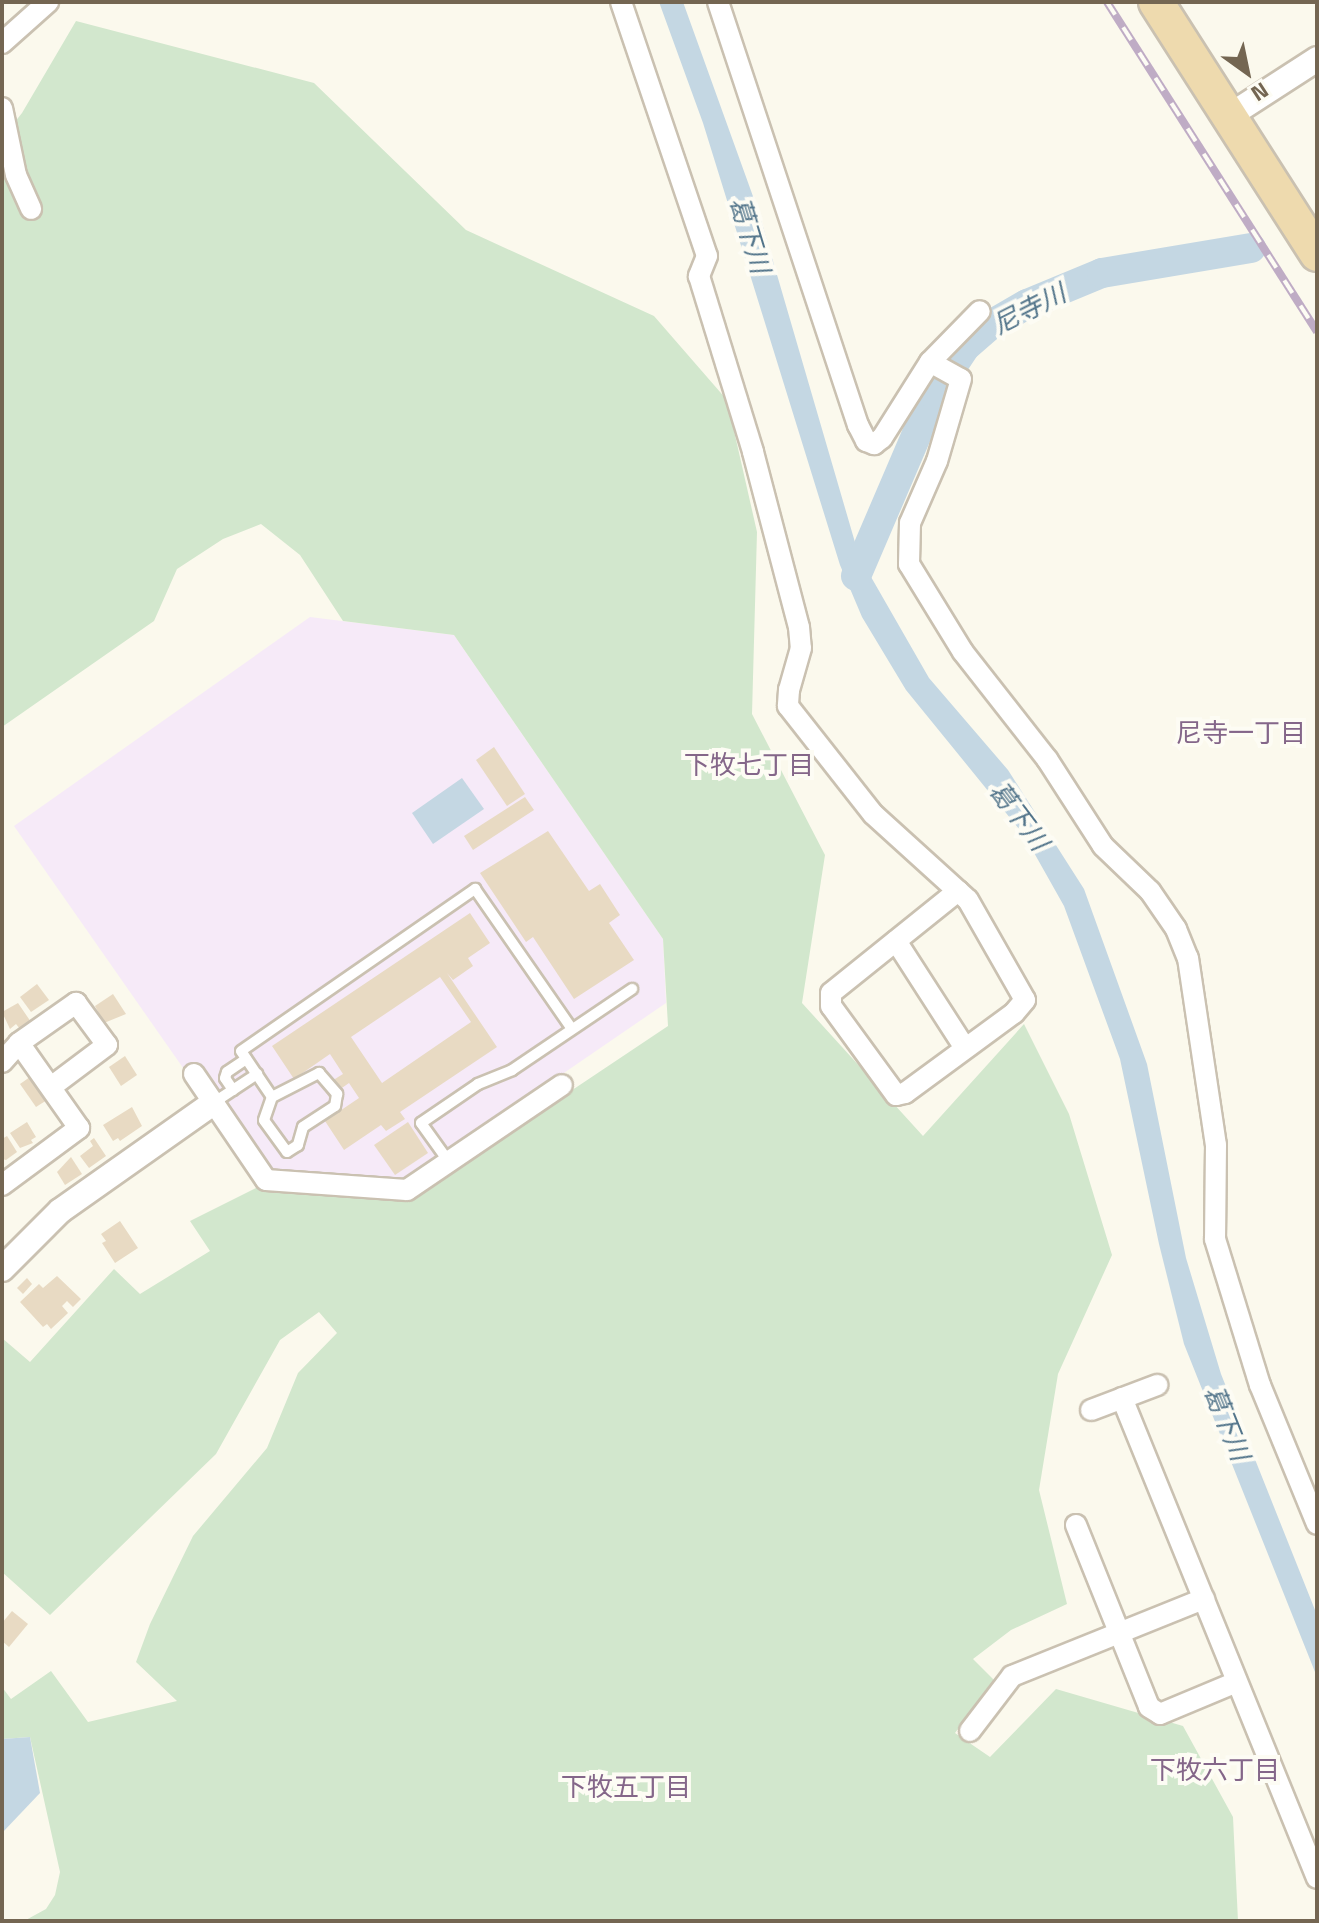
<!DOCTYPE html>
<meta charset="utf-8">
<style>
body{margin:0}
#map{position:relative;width:1319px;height:1923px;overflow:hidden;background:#fbf9ed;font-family:"Titillium Web","Noto Sans JP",sans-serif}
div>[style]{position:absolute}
.education>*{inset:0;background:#f6eaf8}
.green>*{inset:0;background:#d2e7cd}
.water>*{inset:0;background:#c4d7e3}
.river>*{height:30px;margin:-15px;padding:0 15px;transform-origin:15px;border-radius:15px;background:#c4d7e3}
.building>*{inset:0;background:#e8dac3}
.roads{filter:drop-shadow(2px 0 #cac1b1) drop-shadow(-2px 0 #cac1b1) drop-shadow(0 2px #cac1b1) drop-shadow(0 -2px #cac1b1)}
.service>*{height:10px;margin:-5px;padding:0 5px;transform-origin:5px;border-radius:5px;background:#fff}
.minor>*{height:20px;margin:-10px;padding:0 10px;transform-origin:10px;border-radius:10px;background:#fff}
.tertiary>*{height:24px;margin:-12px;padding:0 12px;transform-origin:12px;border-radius:12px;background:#fff}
.trunk>*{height:34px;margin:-17px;padding:0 17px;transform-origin:17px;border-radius:17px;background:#eedaae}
.rail>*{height:8px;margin-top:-4px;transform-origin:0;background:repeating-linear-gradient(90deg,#fdfcf4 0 15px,#bfacc5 0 30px);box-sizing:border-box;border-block:2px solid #bfacc5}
span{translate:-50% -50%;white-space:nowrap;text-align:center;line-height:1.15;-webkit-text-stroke:8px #fdfcf4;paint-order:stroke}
.water-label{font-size:26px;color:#52748a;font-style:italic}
.neighbourhood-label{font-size:26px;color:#846689}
.frame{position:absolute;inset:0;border:4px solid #746652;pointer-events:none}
.north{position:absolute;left:1207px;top:32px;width:80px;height:80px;-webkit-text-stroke:6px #fdfcf4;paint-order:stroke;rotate:147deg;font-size:22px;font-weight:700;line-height:32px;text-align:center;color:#746652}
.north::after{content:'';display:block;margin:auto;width:28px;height:36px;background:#746652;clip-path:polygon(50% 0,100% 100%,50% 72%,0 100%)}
</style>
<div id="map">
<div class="education">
<i style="clip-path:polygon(310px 617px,454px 635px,663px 939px,666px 1003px,406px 1181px,270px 1174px,188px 1075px,14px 826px)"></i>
</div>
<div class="green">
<i style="clip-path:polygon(76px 21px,314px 83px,466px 230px,654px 316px,727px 400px,757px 532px,752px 714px,825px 855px,802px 1003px,923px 1136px,1024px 1024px,1069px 1114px,1112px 1255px,1058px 1374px,1039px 1490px,1067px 1604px,1011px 1630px,973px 1659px,994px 1680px,955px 1733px,990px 1757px,1056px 1689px,1183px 1726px,1233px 1817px,1238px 1921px,24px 1921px,46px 1909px,55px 1895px,60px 1872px,30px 1737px,2px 1739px,2px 1687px,11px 1699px,51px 1671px,88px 1722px,177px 1701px,136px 1662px,150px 1624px,193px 1536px,267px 1448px,298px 1373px,337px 1333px,319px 1312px,280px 1340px,216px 1454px,50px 1615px,2px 1572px,2px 1338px,30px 1362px,114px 1269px,140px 1294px,210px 1251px,190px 1221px,260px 1186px,414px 1196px,668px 1026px,663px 939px,454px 635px,343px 621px,300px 555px,261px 524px,223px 539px,177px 569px,154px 621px,2px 727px,2px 138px,22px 113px)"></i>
</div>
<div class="water">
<i style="clip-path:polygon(659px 2px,683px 2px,759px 213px,859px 556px,929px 678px,1008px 770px,1084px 889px,1147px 1064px,1186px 1258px,1221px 1374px,1317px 1615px,1317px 1677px,1184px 1344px,1159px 1244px,1120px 1059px,1064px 906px,1024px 835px,906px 690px,862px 617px,840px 565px,703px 123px)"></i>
<i style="clip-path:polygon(462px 778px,484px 809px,433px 844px,412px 813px)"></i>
<i style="clip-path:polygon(30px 1737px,40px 1793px,2px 1833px,2px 1739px)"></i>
</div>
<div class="river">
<i style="left:856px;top:576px;width:198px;rotate:-66.8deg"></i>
<i style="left:934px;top:394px;width:56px;rotate:-56.6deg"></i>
<i style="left:965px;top:347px;width:32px;rotate:-41deg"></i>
<i style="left:989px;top:326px;width:44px;rotate:-30.1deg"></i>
<i style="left:1027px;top:304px;width:81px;rotate:-22.5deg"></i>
<i style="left:1102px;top:273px;width:151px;rotate:-9.5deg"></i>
</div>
<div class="building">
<i style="clip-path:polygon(494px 747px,525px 794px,507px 806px,476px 760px)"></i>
<i style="clip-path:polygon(525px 797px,534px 810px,473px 850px,464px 836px)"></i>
<i style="clip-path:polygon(548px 831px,589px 891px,600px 884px,620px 915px,609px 923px,634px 960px,574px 999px,533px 937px,526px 942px,480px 873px)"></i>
<i style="clip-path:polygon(evenodd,470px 913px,490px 943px,468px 958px,473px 966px,453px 980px,447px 973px,497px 1047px,400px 1112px,405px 1119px,386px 1131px,381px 1125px,344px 1150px,325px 1121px,359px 1098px,349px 1083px,329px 1097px,322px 1087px,343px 1074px,330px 1054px,294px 1079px,272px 1046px,470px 913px,440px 977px,471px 1022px,382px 1083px,351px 1037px,440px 977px)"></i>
<i style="clip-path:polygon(37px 984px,49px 1000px,31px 1012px,20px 997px)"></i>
<i style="clip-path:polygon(113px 994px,126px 1014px,104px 1023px,95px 1006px)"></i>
<i style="clip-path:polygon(18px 1003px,31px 1022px,20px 1029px,16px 1024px,10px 1029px,2px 1012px)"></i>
<i style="clip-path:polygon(125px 1056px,137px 1075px,121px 1086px,109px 1067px)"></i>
<i style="clip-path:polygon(30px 1077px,47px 1100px,36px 1107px,20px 1084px)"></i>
<i style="clip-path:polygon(132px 1107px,142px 1126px,120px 1141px,118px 1138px,113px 1141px,103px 1125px)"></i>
<i style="clip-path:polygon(27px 1122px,36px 1137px,31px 1140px,33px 1143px,20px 1148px,10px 1133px)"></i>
<i style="clip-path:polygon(408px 1122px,428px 1153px,395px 1175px,374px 1145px)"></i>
<i style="clip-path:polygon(7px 1136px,17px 1152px,6px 1160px,2px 1159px,2px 1139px)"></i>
<i style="clip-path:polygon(94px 1138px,106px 1156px,89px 1168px,80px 1156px,93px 1146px,90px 1141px)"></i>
<i style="clip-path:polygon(71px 1157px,82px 1174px,65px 1185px,57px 1172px)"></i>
<i style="clip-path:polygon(120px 1221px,138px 1248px,115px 1263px,102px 1243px,106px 1241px,101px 1234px)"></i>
<i style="clip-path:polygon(57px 1276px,81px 1299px,73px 1307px,67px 1301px,62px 1306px,68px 1313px,51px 1329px,47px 1324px,43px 1327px,20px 1302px,39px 1284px,43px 1288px)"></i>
<i style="clip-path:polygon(27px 1278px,32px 1284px,23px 1294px,17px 1288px)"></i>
<i style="clip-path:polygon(12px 1611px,28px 1624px,9px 1647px,2px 1641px,2px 1623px)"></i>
</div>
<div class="roads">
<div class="service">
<i style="left:233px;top:1090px;width:14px;rotate:-124deg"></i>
<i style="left:225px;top:1078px;width:6px;rotate:-72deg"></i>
<i style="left:227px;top:1072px;width:23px;rotate:-34deg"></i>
<i style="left:272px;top:1097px;width:53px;rotate:-27.1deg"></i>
<i style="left:319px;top:1073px;width:28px;rotate:49deg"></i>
<i style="left:337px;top:1094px;width:12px;rotate:99deg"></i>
<i style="left:335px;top:1106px;width:38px;rotate:147deg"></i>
<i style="left:303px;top:1127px;width:19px;rotate:106deg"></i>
<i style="left:298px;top:1145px;width:13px;rotate:148deg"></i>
<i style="left:287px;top:1152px;width:39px;rotate:-126deg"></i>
<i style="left:264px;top:1120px;width:24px;rotate:-71deg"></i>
<i style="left:272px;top:1097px;width:55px;rotate:-124deg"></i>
<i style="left:241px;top:1051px;width:285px;rotate:-34.7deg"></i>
<i style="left:475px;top:889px;width:170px;rotate:55.3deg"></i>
<i style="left:213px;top:1103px;width:53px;rotate:-33.4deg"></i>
<i style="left:449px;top:1162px;width:48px;rotate:-125.7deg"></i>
<i style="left:421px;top:1123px;width:69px;rotate:-34.4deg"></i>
<i style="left:478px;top:1084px;width:37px;rotate:-22deg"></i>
<i style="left:512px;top:1070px;width:145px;rotate:-34deg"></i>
</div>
<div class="minor">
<i style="left:621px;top:2px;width:268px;rotate:71.3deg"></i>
<i style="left:707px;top:256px;width:22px;rotate:112deg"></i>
<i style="left:699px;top:276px;width:184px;rotate:72.9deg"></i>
<i style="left:753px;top:452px;width:181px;rotate:75.3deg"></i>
<i style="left:799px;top:627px;width:21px;rotate:85deg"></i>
<i style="left:801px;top:648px;width:44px;rotate:105.9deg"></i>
<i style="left:789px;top:690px;width:16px;rotate:94deg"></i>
<i style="left:788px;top:706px;width:137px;rotate:51.8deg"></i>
<i style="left:873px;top:814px;width:115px;rotate:42.2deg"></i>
<i style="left:958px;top:891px;width:13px;rotate:42deg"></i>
<i style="left:968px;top:900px;width:115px;rotate:60.3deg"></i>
<i style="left:1025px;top:1000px;width:17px;rotate:130deg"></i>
<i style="left:1014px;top:1013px;width:135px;rotate:143.7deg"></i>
<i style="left:905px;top:1093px;width:9px;rotate:167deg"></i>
<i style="left:896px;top:1095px;width:110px;rotate:-126.1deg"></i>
<i style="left:831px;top:1006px;width:13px;rotate:-90deg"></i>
<i style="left:831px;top:993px;width:163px;rotate:-38.8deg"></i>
<i style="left:718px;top:2px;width:446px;rotate:71.7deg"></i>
<i style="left:858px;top:425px;width:18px;rotate:63deg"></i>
<i style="left:866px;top:441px;width:9px;rotate:21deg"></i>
<i style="left:874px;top:444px;width:10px;rotate:-37deg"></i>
<i style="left:882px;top:438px;width:90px;rotate:-57.7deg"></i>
<i style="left:930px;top:362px;width:71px;rotate:-45.6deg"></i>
<i style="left:2px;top:43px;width:62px;rotate:-41.7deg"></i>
<i style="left:2px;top:108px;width:68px;rotate:78.2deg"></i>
<i style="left:16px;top:175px;width:37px;rotate:66deg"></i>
<i style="left:930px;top:362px;width:35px;rotate:29deg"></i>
<i style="left:961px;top:379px;width:85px;rotate:106.3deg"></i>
<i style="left:937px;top:461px;width:68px;rotate:113.5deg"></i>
<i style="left:910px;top:523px;width:41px;rotate:91.4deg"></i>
<i style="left:909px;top:564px;width:103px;rotate:58.5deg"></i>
<i style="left:963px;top:652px;width:136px;rotate:51.9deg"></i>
<i style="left:1047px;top:759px;width:103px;rotate:57.2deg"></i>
<i style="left:1103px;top:846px;width:65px;rotate:43.8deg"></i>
<i style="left:1150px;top:891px;width:46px;rotate:55.6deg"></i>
<i style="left:1176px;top:929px;width:31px;rotate:68deg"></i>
<i style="left:1188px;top:958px;width:189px;rotate:81.5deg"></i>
<i style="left:1216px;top:1145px;width:94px;rotate:90.6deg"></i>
<i style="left:1215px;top:1239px;width:153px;rotate:72.9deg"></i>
<i style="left:1260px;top:1385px;width:150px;rotate:67.7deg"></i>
<i style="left:896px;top:941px;width:127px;rotate:57.2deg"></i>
<i style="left:2px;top:1062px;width:25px;rotate:-48deg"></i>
<i style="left:19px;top:1043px;width:70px;rotate:-35.1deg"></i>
<i style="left:76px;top:1003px;width:52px;rotate:53.6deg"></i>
<i style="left:107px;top:1045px;width:70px;rotate:143.1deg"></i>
<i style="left:194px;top:1074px;width:128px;rotate:55.8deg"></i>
<i style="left:266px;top:1180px;width:141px;rotate:4.1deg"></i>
<i style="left:407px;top:1190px;width:187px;rotate:-34.1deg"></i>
<i style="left:2px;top:1185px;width:96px;rotate:-36.5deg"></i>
<i style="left:79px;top:1128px;width:104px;rotate:-125.2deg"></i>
<i style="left:1122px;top:1398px;width:518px;rotate:67.89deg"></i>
<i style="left:1091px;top:1410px;width:71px;rotate:-20.7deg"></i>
<i style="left:1076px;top:1525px;width:196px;rotate:68.1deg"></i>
<i style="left:1149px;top:1707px;width:13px;rotate:32deg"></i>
<i style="left:1160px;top:1714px;width:83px;rotate:-22.6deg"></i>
<i style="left:970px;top:1731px;width:69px;rotate:-52.6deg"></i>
<i style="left:1012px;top:1676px;width:207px;rotate:-21.9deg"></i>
</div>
<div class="tertiary">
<i style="left:1229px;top:116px;width:105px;rotate:-32.9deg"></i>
<i style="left:2px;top:1269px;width:82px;rotate:-45deg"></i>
<i style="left:60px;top:1211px;width:187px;rotate:-35.2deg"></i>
</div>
<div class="trunk">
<i style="left:1156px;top:2px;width:299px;rotate:57.4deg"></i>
</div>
</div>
<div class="rail">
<i style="left:1107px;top:2px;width:391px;rotate:57.5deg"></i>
</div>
<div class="water-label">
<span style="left:750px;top:235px;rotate:73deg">葛下川</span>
<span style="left:1029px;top:309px;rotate:-27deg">尼寺川</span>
<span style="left:1019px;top:816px;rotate:53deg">葛下川</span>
<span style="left:1227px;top:1423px;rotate:68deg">葛下川</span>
</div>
<div class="neighbourhood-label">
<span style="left:1241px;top:733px">尼寺一丁目</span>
<span style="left:749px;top:765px">下牧七丁目</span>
<span style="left:1215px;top:1770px">下牧六丁目</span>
<span style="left:626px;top:1787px">下牧五丁目</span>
</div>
<div class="frame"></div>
<div class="north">N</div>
</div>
